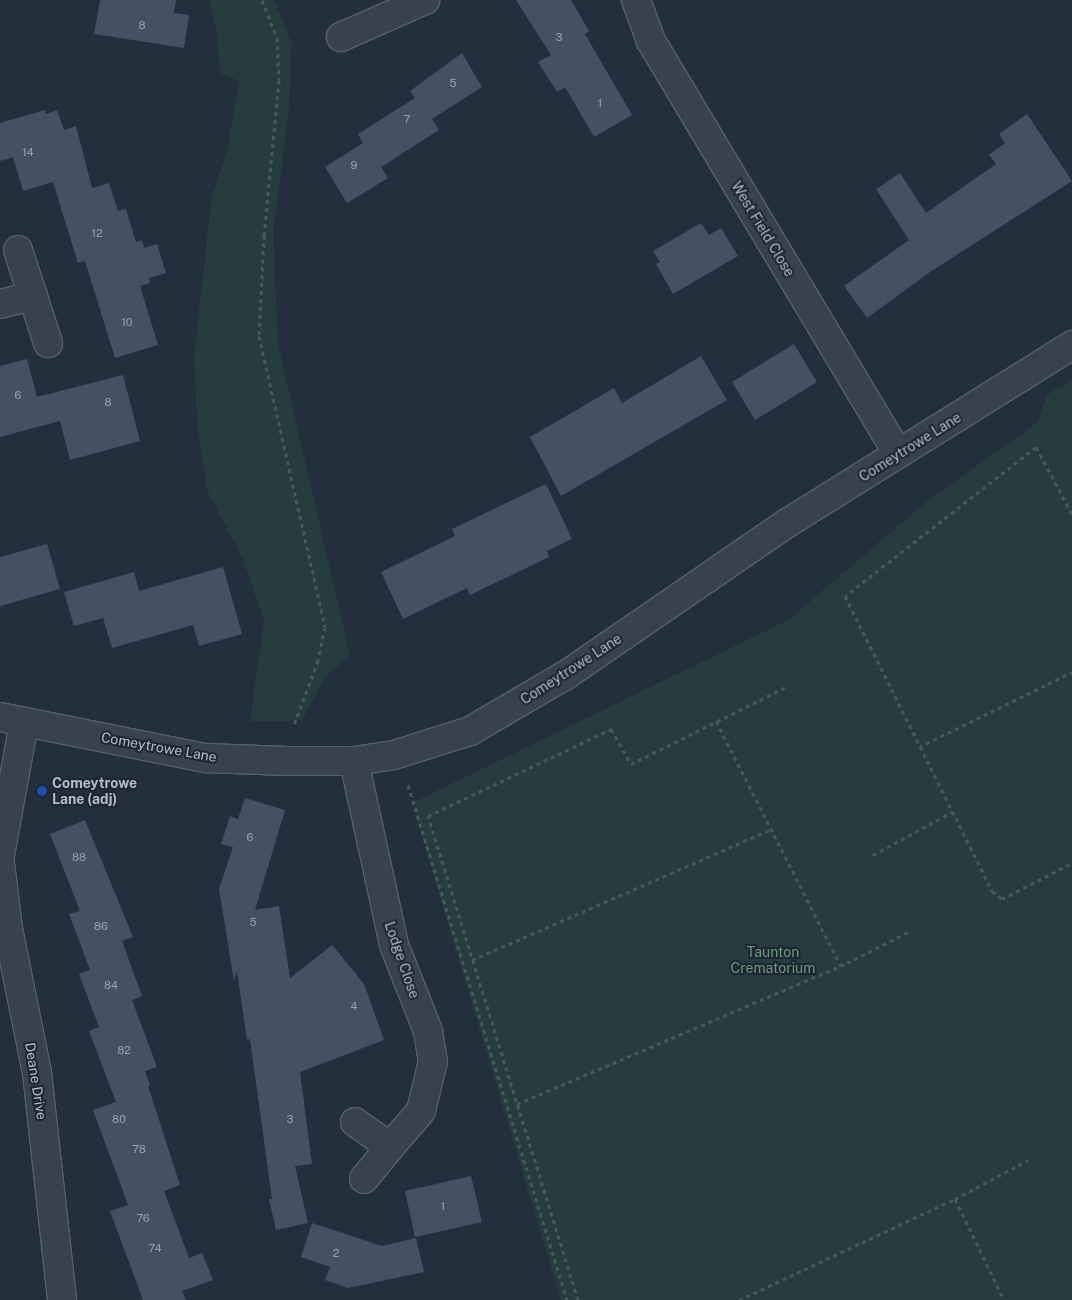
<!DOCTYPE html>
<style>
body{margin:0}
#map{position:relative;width:1072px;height:1300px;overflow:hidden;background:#242f3e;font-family:"Public Sans",sans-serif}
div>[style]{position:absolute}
.green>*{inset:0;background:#263c3f}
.building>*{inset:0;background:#455162}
.path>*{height:3px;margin-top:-1.5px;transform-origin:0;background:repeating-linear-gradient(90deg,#44595c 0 4px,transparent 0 8px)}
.roads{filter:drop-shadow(1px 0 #565f6c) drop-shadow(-1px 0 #565f6c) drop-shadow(0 1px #565f6c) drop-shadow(0 -1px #565f6c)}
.minor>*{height:28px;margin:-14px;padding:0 14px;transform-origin:14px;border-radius:14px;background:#38414e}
.dots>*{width:14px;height:14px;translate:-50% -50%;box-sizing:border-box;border:2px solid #1d2633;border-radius:50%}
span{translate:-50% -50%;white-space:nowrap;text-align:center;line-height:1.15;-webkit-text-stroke:4px #1d2633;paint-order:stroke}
.number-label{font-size:11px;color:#98a1af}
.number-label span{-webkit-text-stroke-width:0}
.street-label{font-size:14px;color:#b4bcc9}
.poi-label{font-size:14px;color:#b4bcc9;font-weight:700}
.left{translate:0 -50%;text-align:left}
.park-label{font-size:14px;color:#6b9a76}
</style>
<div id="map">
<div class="green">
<i style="clip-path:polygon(209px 0,274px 0,292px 44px,288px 120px,273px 232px,278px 344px,350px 655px,325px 677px,302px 721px,250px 721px,264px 621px,243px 560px,207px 490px,197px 423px,194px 354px,212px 195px,227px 151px,239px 81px,220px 73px,216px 27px)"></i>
<i style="clip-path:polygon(1072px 379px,1072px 1300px,561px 1300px,412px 803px,788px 620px,927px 501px,1038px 422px,1047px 395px)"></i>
</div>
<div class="building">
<i style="clip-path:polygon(100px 0,176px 0,174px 13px,189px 15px,184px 48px,94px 34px)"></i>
<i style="clip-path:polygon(516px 0,571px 0,589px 31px,585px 34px,632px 115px,594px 137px,565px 87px,557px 92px,538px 62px,551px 55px)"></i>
<i style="clip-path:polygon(462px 53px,482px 87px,432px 119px,439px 130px,381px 167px,388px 178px,347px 203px,325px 167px,363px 143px,358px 134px,415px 98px,410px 91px)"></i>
<i style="clip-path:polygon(45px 110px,46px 114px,57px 110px,64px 130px,76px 126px,92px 188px,109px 183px,118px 211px,126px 209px,136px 242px,142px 240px,144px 248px,157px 244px,166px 273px,149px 278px,150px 283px,140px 286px,158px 345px,115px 358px,85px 261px,78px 263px,53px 182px,23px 191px,13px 157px,0 161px,0 123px)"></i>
<i style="clip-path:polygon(1027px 114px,1072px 181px,930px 272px,867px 318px,844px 286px,909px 240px,876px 189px,900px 173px,926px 213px,996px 164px,989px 155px,1005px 143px,999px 134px)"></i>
<i style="clip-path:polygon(701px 223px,709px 235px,721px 228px,738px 256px,673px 294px,656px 264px,660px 262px,653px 251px)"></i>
<i style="clip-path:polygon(794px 344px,817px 382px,755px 420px,732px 382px)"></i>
<i style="clip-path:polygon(701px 356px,727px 400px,561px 496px,530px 437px,614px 388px,622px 403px)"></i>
<i style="clip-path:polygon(27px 359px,37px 397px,123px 375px,140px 441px,70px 460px,60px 421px,0 437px,0 366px)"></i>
<i style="clip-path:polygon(546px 484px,572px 539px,547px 551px,549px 557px,470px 595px,467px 588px,403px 619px,381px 572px,455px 536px,452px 529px)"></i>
<i style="clip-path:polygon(47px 544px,60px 589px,0 606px,0 557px)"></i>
<i style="clip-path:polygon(223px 567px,242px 634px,199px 646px,193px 625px,112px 648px,103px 618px,74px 626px,64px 592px,134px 572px,139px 591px)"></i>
<i style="clip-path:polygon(245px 798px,285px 810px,255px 910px,279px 906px,290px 978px,332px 945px,364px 984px,384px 1040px,300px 1072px,312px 1164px,295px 1166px,308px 1223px,276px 1230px,269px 1199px,272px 1199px,250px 1039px,247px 1040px,237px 971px,234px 981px,219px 889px,233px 847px,221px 844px,230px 816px,238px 819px)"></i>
<i style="clip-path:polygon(85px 820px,133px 937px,122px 941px,142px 996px,132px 1000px,157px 1067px,145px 1071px,150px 1086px,148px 1086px,180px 1185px,164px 1191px,189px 1258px,202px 1253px,213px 1280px,182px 1291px,186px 1300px,143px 1300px,110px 1211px,128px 1205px,93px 1110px,116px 1102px,89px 1031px,99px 1027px,79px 974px,90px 970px,69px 914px,80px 911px,50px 834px)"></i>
<i style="clip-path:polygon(471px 1176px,482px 1222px,415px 1237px,405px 1191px)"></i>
<i style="clip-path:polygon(312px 1223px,382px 1246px,416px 1238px,424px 1272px,348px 1288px,325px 1280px,330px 1267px,301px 1257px)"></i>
</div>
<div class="path">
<i style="left:262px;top:0;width:41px;rotate:68.5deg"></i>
<i style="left:277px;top:38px;width:42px;rotate:87.3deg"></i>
<i style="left:279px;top:80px;width:156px;rotate:95.5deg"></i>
<i style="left:264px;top:235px;width:101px;rotate:92.8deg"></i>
<i style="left:259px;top:336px;width:298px;rotate:77.2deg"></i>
<i style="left:325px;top:627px;width:34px;rotate:102deg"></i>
<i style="left:318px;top:660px;width:72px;rotate:110.2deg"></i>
<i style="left:1072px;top:514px;width:76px;rotate:-118.2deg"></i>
<i style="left:1036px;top:447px;width:242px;rotate:142deg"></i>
<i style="left:845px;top:596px;width:330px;rotate:63.5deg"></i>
<i style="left:992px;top:891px;width:13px;rotate:39deg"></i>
<i style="left:1002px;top:899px;width:79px;rotate:-27.2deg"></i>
<i style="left:716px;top:721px;width:275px;rotate:63deg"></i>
<i style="left:919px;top:747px;width:170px;rotate:-26.1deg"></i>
<i style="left:408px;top:785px;width:539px;rotate:72.84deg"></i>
<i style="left:873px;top:855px;width:90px;rotate:-28.6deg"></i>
<i style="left:472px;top:960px;width:325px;rotate:-23.6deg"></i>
<i style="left:517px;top:1104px;width:359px;rotate:-23.1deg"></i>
<i style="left:847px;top:963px;width:68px;rotate:-26.9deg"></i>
<i style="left:955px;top:1199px;width:112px;rotate:64.1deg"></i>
<i style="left:578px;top:1300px;width:507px;rotate:-107.22deg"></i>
<i style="left:428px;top:816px;width:203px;rotate:-25.4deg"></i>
<i style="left:611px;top:729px;width:40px;rotate:60.3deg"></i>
<i style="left:631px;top:764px;width:175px;rotate:-26.4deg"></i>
<i style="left:739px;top:1300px;width:238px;rotate:-25.1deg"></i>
<i style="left:955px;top:1199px;width:83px;rotate:-28.1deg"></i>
</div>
<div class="roads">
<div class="minor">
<i style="left:636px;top:0;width:44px;rotate:69.9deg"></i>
<i style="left:651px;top:41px;width:481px;rotate:59.1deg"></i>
<i style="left:341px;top:37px;width:92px;rotate:-23.8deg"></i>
<i style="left:18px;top:250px;width:98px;rotate:72.1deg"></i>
<i style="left:0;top:304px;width:34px;rotate:-14deg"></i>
<i style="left:0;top:717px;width:210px;rotate:11.3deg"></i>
<i style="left:206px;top:758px;width:81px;rotate:2.1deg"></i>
<i style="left:287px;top:761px;width:67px"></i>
<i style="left:354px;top:761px;width:40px;rotate:-8.5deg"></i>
<i style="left:394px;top:755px;width:80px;rotate:-17.5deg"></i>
<i style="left:470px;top:731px;width:111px;rotate:-30.3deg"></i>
<i style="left:566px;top:675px;width:270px;rotate:-34.5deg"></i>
<i style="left:789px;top:522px;width:334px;rotate:-32deg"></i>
<i style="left:354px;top:761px;width:188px;rotate:77.7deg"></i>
<i style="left:394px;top:945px;width:92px;rotate:68.4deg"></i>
<i style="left:428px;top:1031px;width:30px;rotate:81deg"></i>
<i style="left:433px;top:1061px;width:51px;rotate:103.5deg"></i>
<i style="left:421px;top:1111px;width:48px;rotate:130.7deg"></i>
<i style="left:390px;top:1147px;width:43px;rotate:-144.5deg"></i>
<i style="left:0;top:855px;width:134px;rotate:-79.7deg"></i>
<i style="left:0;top:863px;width:66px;rotate:83.1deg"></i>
<i style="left:8px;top:929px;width:147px;rotate:78.6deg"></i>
<i style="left:37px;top:1073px;width:228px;rotate:83.7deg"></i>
<i style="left:364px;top:1179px;width:41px;rotate:-50.9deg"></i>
</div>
</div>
<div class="dots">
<i style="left:42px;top:791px;background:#1a4fb4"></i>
</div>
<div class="number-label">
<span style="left:142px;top:25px">8</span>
<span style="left:559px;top:37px">3</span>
<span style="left:453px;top:83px">5</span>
<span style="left:600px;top:103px">1</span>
<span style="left:407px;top:119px">7</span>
<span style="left:28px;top:152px">14</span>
<span style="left:354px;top:165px">9</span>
<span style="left:97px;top:233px">12</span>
<span style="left:127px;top:322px">10</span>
<span style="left:18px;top:395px">6</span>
<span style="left:108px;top:402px">8</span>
<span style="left:250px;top:837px">6</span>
<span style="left:79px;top:857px">88</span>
<span style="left:253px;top:922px">5</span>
<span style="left:101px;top:926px">86</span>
<span style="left:111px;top:985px">84</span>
<span style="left:354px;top:1006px">4</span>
<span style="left:124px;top:1050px">82</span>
<span style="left:119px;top:1119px">80</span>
<span style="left:290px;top:1119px">3</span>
<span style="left:139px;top:1149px">78</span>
<span style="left:443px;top:1206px">1</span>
<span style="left:143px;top:1218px">76</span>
<span style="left:155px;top:1248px">74</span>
<span style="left:336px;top:1253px">2</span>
</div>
<div class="street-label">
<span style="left:763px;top:229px;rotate:59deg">West Field Close</span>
<span style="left:910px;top:447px;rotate:-32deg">Comeytrowe Lane</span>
<span style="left:571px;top:669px;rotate:-33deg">Comeytrowe Lane</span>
<span style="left:159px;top:747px;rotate:10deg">Comeytrowe Lane</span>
<span style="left:402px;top:960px;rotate:71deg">Lodge Close</span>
<span style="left:36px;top:1081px;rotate:81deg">Deane Drive</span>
</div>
<div class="poi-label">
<span class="left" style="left:52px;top:791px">Comeytrowe<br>Lane (adj)</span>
</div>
<div class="park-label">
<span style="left:773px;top:960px">Taunton<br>Crematorium</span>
</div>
</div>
